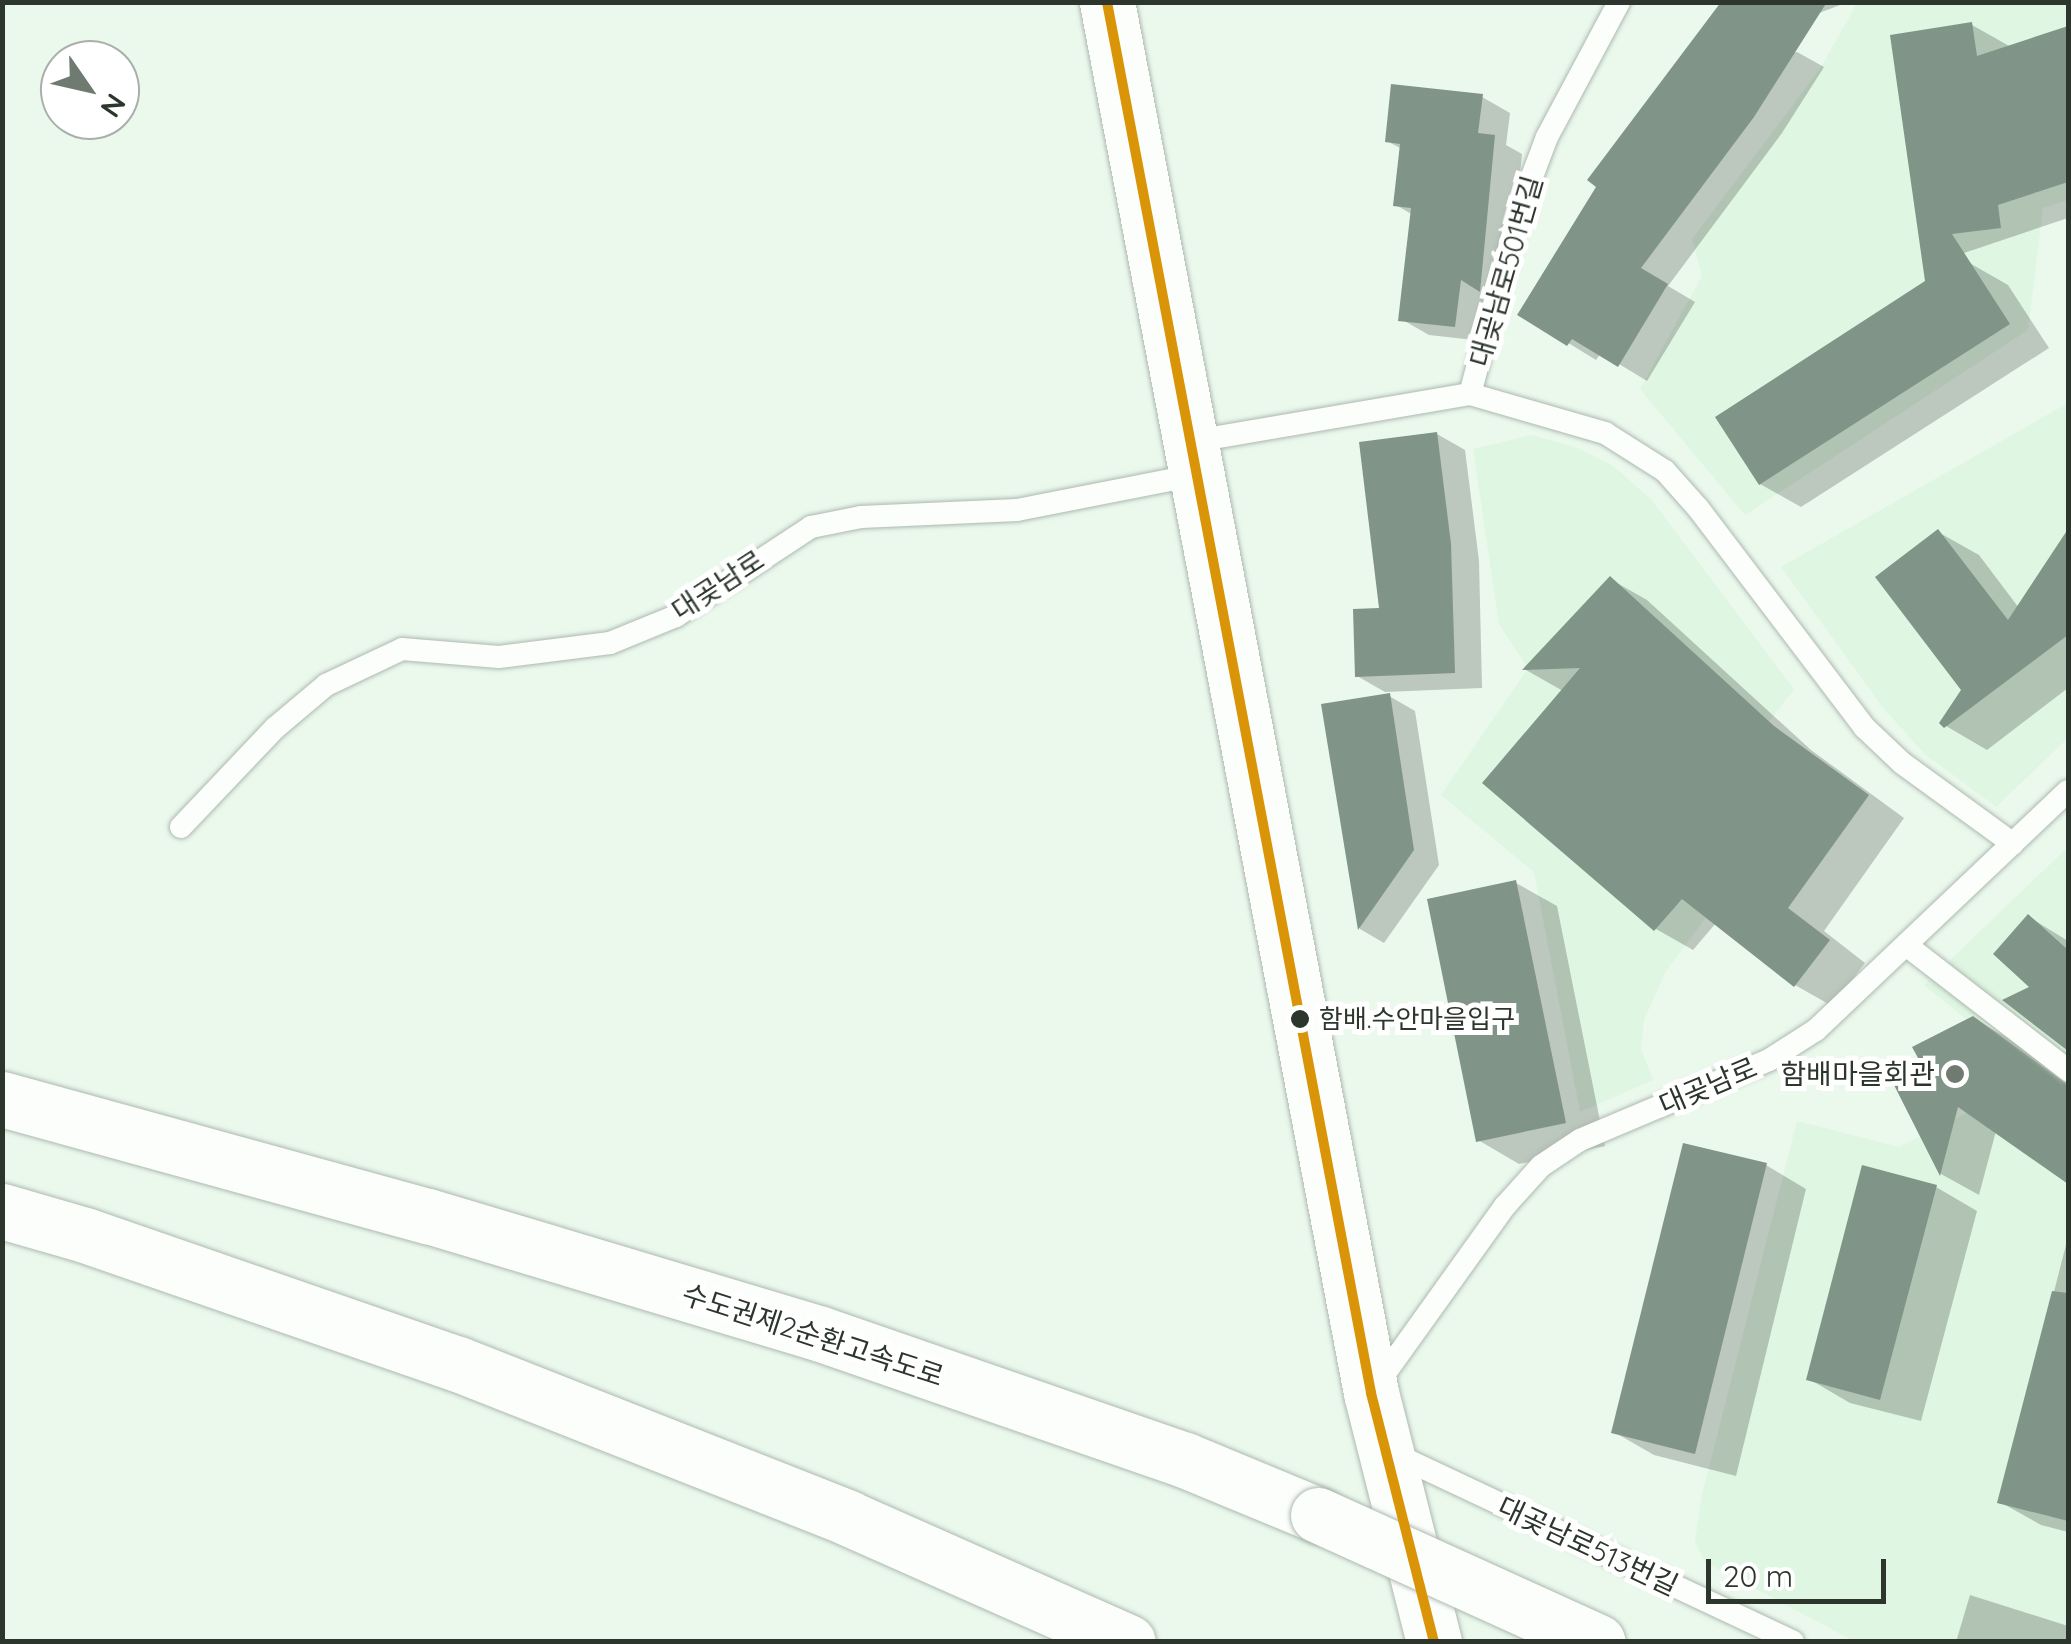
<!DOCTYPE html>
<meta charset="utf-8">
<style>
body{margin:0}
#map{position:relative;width:2071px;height:1644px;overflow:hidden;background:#ebf9ed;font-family:Quicksand,"Noto Sans KR",sans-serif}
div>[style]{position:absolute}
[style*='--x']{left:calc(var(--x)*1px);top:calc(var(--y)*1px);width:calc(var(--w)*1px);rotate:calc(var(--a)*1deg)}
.built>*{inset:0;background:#def6e2}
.shadow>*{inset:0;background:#0003}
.building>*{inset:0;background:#809587}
.roads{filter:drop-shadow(0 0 2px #aeb9b0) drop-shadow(0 0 2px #aeb9b0)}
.service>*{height:22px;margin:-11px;padding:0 11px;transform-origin:11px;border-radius:11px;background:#fcfefc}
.tertiary>*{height:55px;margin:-27.5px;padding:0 27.5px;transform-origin:27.5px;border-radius:27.5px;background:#fcfefc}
.motorway>*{height:55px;margin:-27.5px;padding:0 27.5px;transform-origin:27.5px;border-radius:27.5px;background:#fcfefc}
.bridges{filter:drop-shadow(0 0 2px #aeb9b0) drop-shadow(0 0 2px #aeb9b0)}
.motorway-bridge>*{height:55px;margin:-27.5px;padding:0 27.5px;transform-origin:27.5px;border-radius:27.5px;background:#fcfefc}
.bus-1>*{height:10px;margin:-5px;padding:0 5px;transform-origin:5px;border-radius:5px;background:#d99507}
.dots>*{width:28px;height:28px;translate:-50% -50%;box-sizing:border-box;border:5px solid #fff;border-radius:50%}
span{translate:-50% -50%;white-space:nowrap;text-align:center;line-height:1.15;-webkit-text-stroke:10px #fff;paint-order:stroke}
.bus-label{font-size:26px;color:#2c362d}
.left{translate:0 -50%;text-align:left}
.street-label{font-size:28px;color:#2c362d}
.poi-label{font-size:28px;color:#2c362d}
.right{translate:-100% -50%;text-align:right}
.frame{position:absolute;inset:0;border:5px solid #2c362d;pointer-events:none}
.north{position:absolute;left:40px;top:40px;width:100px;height:100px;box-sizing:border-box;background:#fff;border:2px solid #abafab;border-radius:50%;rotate:124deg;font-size:28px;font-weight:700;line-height:40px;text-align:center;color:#2c362d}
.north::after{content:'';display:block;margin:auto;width:35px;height:45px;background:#6f7a70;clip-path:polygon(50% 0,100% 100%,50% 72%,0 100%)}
.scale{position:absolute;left:1706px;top:1559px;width:180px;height:45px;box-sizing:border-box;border:5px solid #2c362d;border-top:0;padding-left:12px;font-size:30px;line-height:35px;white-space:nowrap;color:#2c362d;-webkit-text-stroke:8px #fff;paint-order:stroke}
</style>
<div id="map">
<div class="built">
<div style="clip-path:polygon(1857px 3px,2068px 3px,2068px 200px,2043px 208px,2028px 330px,1745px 515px,1640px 389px,1702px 276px,1692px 239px,1820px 69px)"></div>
<div style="clip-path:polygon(2068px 403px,2068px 738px,1996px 807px,1926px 755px,1884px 709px,1781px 567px)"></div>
<div style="clip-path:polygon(1531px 435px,1575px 447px,1613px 466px,1651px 499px,1794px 689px,1699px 812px,1748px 861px,1666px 971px,1644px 1020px,1641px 1049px,1653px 1080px,1580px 1112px,1534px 872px,1441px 795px,1528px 668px,1499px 624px,1473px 449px)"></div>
<div style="clip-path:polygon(2068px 847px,2068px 1641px,1854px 1641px,1705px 1562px,1695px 1542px,1701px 1499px,1797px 1121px,1899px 1147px,2038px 1077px,1924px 985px)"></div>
</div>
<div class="shadow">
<div style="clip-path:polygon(1735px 2px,1848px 2px,1749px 40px)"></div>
<div style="clip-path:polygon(1972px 25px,2011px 47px,2068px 28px,2068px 218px,1961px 254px,1920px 230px)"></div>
<div style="clip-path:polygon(1797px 52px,1824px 67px,1782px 133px,1668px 286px,1695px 302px,1647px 381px,1601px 353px,1596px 360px,1521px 314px,1672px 71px)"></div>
<div style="clip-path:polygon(1482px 97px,1510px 113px,1506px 145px,1522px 154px,1507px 305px,1488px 294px,1483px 341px,1429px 335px,1401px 319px,1413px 215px,1396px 205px,1402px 149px,1387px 141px)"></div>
<div style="clip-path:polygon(1966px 261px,2008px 285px,2049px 348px,1801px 507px,1760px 484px)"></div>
<div style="clip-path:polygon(1437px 434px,1465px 450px,1479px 561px,1482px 688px,1385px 692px,1357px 676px)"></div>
<div style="clip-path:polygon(1938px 532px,1979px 555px,2019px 608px,2068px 533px,2068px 688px,1987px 750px,1946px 726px,1964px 690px)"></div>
<div style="clip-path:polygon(1610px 579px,1647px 600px,1811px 750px,1904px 818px,1824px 931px,1865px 963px,1832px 1006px,1795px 985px,1716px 923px,1693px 950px,1656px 929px,1485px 783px,1563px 691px,1526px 670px)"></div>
<div style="clip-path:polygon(1389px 696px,1415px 711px,1439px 865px,1384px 943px,1360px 929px,1324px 706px)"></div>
<div style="clip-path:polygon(1516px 883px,1557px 906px,1605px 1146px,1519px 1164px,1478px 1140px)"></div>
<div style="clip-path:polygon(2029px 917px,2068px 941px,2068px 1048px,2007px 1001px,2034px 987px)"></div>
<div style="clip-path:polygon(1973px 1018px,2013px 1041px,2068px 1084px,2068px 1180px,1996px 1131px,1979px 1195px,1941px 1174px,1896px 1084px,1926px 1068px)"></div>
<div style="clip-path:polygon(1766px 1165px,1806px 1189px,1736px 1476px,1654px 1455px,1614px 1432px)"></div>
<div style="clip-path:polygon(1936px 1187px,1977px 1211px,1921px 1421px,1850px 1403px,1809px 1379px)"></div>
<div style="clip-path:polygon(2068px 1237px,2068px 1532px,2041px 1525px,2000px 1502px)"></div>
<div style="clip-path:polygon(1970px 1595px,2068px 1626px,2068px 1642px,1956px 1642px)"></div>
</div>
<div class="building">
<div style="clip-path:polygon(1721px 2px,1827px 2px,1754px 117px,1641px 268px,1668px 284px,1618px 367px,1572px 339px,1567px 346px,1517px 315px,1596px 187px,1587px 180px)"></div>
<div style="clip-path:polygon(1972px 22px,1977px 56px,2068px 26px,2068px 182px,1998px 205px,2001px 228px,1952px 234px,2010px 324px,1759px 485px,1715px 417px,1925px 281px,1890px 35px)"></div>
<div style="clip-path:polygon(1391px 84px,1483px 94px,1478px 133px,1495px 135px,1480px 292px,1461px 280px,1455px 327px,1398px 321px,1411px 208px,1393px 206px,1400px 144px,1385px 142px)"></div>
<div style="clip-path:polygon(1437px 432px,1451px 544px,1455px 673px,1355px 677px,1353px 609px,1379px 608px,1359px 442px)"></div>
<div style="clip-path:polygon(1938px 529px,2008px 620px,2068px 529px,2068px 635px,1944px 728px,1939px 723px,1961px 690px,1875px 577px)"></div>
<div style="clip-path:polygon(1610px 576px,1774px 726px,1869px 795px,1788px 908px,1830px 940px,1794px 987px,1682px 899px,1654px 931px,1482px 783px,1580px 668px,1522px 670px)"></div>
<div style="clip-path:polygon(1390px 693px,1414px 850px,1358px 930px,1321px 704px)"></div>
<div style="clip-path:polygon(1516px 880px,1566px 1123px,1476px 1142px,1427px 899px)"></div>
<div style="clip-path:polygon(2028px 914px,2068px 950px,2068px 1051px,2002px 1000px,2029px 987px,1993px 954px)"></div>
<div style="clip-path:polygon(1973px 1016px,2068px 1085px,2068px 1184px,1958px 1107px,1940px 1176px,1893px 1083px,1923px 1067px,1912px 1047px)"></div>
<div style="clip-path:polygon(1683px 1143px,1767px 1163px,1695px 1454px,1611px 1433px)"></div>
<div style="clip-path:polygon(1862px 1165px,1937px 1185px,1880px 1400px,1806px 1380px)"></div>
<div style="clip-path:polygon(2052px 1291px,2068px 1293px,2068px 1521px,1997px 1503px)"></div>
</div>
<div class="roads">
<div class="service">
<div style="--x:1470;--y:394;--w:141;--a:16.1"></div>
<div style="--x:1605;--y:433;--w:71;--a:32.3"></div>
<div style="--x:1665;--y:471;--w:50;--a:48.3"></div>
<div style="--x:1698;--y:508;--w:275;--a:52.8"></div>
<div style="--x:1864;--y:727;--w:52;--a:43.5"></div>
<div style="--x:1902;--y:763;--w:137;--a:36.1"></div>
<div style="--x:1189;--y:442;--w:285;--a:-9.7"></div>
<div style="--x:1470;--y:394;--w:189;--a:-75"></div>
<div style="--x:1519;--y:211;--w:79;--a:-69.3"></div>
<div style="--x:1547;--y:137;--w:153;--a:-61.9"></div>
<div style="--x:181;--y:827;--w:137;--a:-46.5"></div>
<div style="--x:275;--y:728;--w:67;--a:-40.1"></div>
<div style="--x:326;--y:685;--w:84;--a:-25.3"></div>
<div style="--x:402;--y:649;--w:97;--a:4.7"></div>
<div style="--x:499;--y:657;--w:112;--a:-7.2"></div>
<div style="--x:610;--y:643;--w:71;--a:-22.2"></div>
<div style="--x:676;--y:616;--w:162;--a:-33.4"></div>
<div style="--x:811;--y:527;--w:51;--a:-11.3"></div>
<div style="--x:861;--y:517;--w:156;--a:-2.6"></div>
<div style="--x:1017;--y:510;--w:182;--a:-11.1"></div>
<div style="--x:1906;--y:945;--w:205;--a:37.7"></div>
<div style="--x:1376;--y:1386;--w:221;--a:-54.4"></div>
<div style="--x:1505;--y:1206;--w:54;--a:-48"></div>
<div style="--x:1541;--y:1166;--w:47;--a:-33.7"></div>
<div style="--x:1580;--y:1140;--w:205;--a:-22.9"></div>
<div style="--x:1769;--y:1060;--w:56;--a:-32.6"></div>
<div style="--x:1816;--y:1030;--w:347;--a:-43.5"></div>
<div style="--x:1392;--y:1453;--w:443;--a:25.2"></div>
</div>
<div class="tertiary">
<div style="--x:1107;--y:2;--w:1416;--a:79.25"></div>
<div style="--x:1371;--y:1393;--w:257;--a:75.8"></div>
</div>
<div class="motorway">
<div style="--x:2;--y:1099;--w:442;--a:15.4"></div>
<div style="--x:428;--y:1216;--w:410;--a:16.7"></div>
<div style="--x:821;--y:1334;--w:385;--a:19.1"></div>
<div style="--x:1185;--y:1460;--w:144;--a:22.5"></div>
<div style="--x:2;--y:1211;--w:86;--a:16.1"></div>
<div style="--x:85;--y:1235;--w:395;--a:19.1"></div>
<div style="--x:458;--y:1364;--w:419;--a:21.5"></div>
<div style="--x:848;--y:1518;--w:306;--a:23.9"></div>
</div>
</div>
<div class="bridges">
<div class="motorway-bridge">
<div style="--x:1318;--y:1515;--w:307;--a:24.4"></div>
</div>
</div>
<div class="bus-1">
<div style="--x:1107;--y:2;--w:1416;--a:79.25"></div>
<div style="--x:1371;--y:1393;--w:257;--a:75.8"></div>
</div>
<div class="dots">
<div style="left:1300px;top:1019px;background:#2c362d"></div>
<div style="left:1955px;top:1074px;background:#6f7a70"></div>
</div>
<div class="bus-label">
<span class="left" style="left:1319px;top:1019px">함배.수안마을입구</span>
</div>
<div class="street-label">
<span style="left:1506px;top:271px;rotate:-74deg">대곶남로501번길</span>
<span style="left:718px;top:585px;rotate:-33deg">대곶남로</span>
<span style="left:1708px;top:1086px;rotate:-23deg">대곶남로</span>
<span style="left:813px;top:1335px;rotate:18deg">수도권제2순환고속도로</span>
<span style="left:1588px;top:1546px;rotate:25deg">대곶남로513번길</span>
</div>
<div class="poi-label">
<span class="right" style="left:1935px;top:1074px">함배마을회관</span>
</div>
<div class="frame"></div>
<div class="north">N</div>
<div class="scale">20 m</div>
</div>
